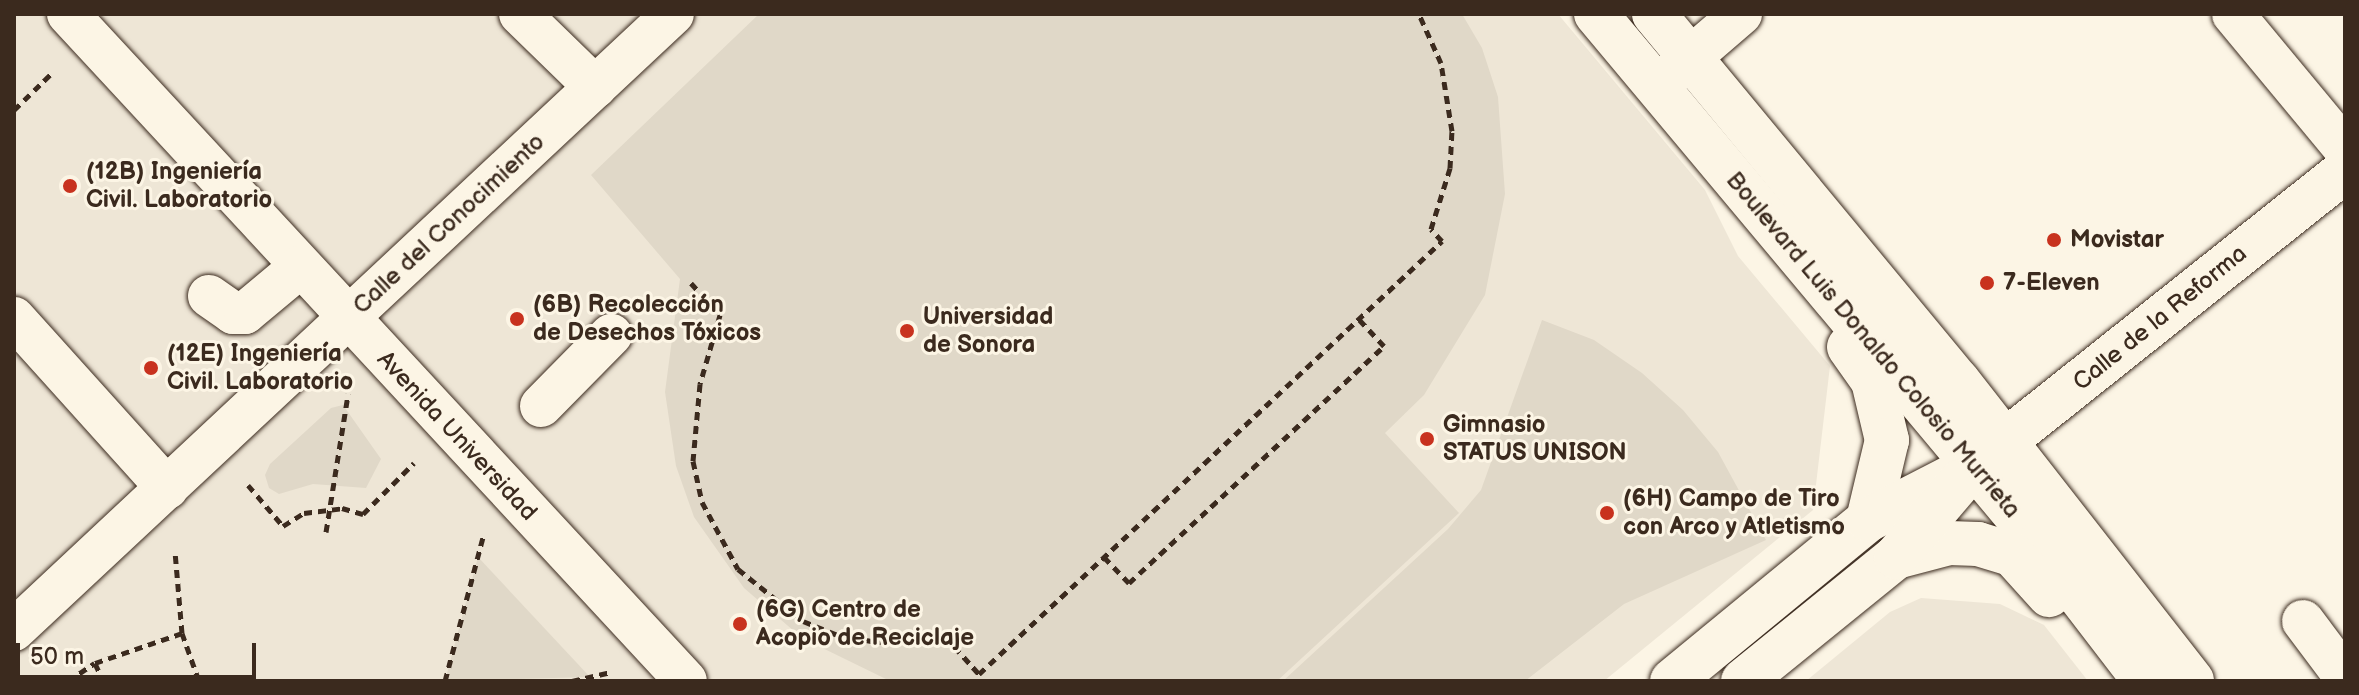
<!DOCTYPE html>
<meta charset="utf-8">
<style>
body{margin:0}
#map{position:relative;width:2359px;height:695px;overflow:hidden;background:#fcf5e5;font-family:"Balsamiq Sans",sans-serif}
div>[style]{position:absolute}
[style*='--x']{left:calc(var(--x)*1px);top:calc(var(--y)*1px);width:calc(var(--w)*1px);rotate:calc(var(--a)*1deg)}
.built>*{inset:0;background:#eee6d6}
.green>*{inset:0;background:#e0d8c8}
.path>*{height:5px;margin-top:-2.5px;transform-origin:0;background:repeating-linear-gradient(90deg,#3b2a1e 0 8px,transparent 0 14px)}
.roads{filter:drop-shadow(0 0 2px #3b2a1e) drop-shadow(0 0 2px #3b2a1e)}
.minor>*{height:42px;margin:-21px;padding:0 21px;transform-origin:21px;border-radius:21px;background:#fcf5e5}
.major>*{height:44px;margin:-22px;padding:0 22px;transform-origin:22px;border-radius:22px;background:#fcf5e5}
.dots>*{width:22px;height:22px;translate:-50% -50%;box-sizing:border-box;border:4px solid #fcf5e5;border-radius:50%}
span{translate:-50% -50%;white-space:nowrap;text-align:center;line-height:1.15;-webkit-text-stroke:6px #fcf5e5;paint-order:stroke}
.poi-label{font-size:24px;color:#3b2a1e;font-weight:700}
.left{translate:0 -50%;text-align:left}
.street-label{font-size:24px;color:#3b2a1e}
.frame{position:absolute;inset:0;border:16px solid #3b2a1e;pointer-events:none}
.scale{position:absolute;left:16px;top:643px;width:240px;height:36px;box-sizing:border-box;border:4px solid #3b2a1e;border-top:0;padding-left:10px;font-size:24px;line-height:28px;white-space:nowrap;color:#3b2a1e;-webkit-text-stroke:6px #fcf5e5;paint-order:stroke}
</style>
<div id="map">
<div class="built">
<div style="clip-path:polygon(14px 14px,1558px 14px,1705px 190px,1738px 256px,1830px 366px,1813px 510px,1604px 681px,14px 681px)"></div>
<div style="clip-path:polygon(1921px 598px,2000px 604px,2044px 625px,2088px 681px,1806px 681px,1890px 612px)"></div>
</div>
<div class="green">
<div style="clip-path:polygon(759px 14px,1462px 14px,1482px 48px,1498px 97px,1505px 194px,1485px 295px,1424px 395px,1385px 433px,1459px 513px,1277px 681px,890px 681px,802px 638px,744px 588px,694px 517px,676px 466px,665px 392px,680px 279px,591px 175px)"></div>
<div style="clip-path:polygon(1542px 320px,1594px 340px,1642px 373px,1683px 410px,1718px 452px,1766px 540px,1624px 604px,1525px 681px,1283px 681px,1448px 529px,1481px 490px)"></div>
<div style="clip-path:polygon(343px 405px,381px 459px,366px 488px,313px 484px,279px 494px,269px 488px,265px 475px,270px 464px,331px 408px)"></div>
<div style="clip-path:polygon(478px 557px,590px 677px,445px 681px)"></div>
</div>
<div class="path">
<div style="--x:14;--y:110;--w:54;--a:-44.3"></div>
<div style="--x:691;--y:283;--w:43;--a:47.8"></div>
<div style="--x:720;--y:315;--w:72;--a:106.2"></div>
<div style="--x:700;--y:384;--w:77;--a:95.2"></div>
<div style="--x:693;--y:461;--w:42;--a:77.6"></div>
<div style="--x:702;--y:502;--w:76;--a:61.8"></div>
<div style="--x:738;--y:569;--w:83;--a:38.7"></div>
<div style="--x:803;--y:621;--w:37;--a:22"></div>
<div style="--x:837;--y:635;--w:41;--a:9.9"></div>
<div style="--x:877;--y:642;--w:68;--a:-5"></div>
<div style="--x:945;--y:636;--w:51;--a:48.2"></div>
<div style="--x:979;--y:674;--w:634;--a:-43.08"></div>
<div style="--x:1442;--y:241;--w:16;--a:-133"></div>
<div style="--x:1431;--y:229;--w:64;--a:-72.7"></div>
<div style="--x:1450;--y:168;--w:37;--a:-87"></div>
<div style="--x:1452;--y:131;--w:69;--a:-99.2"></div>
<div style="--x:1441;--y:63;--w:54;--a:-114.2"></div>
<div style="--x:248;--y:485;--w:54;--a:49.5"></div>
<div style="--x:283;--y:526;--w:25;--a:-32"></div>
<div style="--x:304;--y:513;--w:38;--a:-7"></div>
<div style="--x:342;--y:508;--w:22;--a:16"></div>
<div style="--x:363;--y:514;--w:72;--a:-45"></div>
<div style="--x:326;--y:532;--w:140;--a:-80.9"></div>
<div style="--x:1104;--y:557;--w:36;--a:46"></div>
<div style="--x:1129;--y:583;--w:348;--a:-42.9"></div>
<div style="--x:1384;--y:346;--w:37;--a:-133"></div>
<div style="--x:182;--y:633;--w:51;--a:70.5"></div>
<div style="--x:95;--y:663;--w:92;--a:-19"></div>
<div style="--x:182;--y:633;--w:81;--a:-94.9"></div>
<div style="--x:68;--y:681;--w:32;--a:-34"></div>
<div style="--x:95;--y:663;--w:20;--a:66"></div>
<div style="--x:445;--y:681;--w:149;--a:-75.2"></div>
<div style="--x:572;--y:681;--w:39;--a:-13"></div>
</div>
<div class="roads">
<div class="minor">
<div style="--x:68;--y:14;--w:909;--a:47.18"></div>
<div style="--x:520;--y:14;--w:105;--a:44.2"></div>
<div style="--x:2233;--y:14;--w:175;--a:50.3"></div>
<div style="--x:1663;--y:81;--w:103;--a:-40.7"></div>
<div style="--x:209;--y:296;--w:29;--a:35"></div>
<div style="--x:233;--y:313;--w:12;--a:0"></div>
<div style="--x:245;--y:313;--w:72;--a:-39.9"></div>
<div style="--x:14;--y:318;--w:229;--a:48"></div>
<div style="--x:541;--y:406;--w:100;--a:-45.4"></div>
<div style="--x:2303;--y:621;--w:70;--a:53.1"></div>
<div style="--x:14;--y:630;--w:902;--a:-43.07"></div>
</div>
<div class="major">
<div style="--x:1596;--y:14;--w:690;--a:50.06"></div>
<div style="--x:2039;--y:543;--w:174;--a:52.5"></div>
<div style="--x:1654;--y:14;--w:477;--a:50.4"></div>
<div style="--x:1958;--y:381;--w:380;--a:52"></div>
<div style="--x:1849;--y:347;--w:42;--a:54.8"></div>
<div style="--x:1873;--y:381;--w:61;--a:76.7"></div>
<div style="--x:1887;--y:440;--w:82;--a:103.4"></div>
<div style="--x:1896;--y:557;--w:55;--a:-14.8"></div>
<div style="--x:1949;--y:543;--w:29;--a:2"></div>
<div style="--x:1978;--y:544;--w:37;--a:17"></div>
<div style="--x:2013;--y:555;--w:54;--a:48"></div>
<div style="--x:1672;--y:681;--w:254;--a:-39.4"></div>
<div style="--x:1868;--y:520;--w:120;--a:-27.2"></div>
<div style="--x:1975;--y:465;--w:473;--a:-38.5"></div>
<div style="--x:1743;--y:681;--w:197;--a:-39"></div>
<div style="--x:1896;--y:557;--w:99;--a:-49.5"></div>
</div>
</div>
<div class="dots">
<div style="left:70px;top:186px;background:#c8321e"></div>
<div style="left:2054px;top:240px;background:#c8321e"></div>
<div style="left:1987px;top:283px;background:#c8321e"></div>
<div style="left:517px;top:319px;background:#c8321e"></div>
<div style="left:907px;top:331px;background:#c8321e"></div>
<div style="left:151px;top:368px;background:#c8321e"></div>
<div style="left:1427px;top:439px;background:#c8321e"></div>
<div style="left:1607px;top:513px;background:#c8321e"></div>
<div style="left:740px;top:624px;background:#c8321e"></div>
</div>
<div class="poi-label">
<span class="left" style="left:86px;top:186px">(12B) Ingeniería<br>Civil. Laboratorio</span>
<span class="left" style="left:2070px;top:240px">Movistar</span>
<span class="left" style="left:2003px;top:283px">7-Eleven</span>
<span class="left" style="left:533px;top:319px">(6B) Recolección<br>de Desechos Tóxicos</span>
<span class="left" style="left:923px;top:331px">Universidad<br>de Sonora</span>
<span class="left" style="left:167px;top:368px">(12E) Ingeniería<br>Civil. Laboratorio</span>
<span class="left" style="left:1443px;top:439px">Gimnasio<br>STATUS UNISON</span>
<span class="left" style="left:1623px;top:513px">(6H) Campo de Tiro<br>con Arco y Atletismo</span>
<span class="left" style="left:756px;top:624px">(6G) Centro de<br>Acopio de Reciclaje</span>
</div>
<div class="street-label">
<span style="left:449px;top:224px;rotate:-43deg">Calle del Conocimiento</span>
<span style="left:2160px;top:318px;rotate:-39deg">Calle de la Reforma</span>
<span style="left:1873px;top:345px;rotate:50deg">Boulevard Luis Donaldo Colosio Murrieta</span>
<span style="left:457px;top:436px;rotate:47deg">Avenida Universidad</span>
</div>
<div class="frame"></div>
<div class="scale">50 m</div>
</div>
